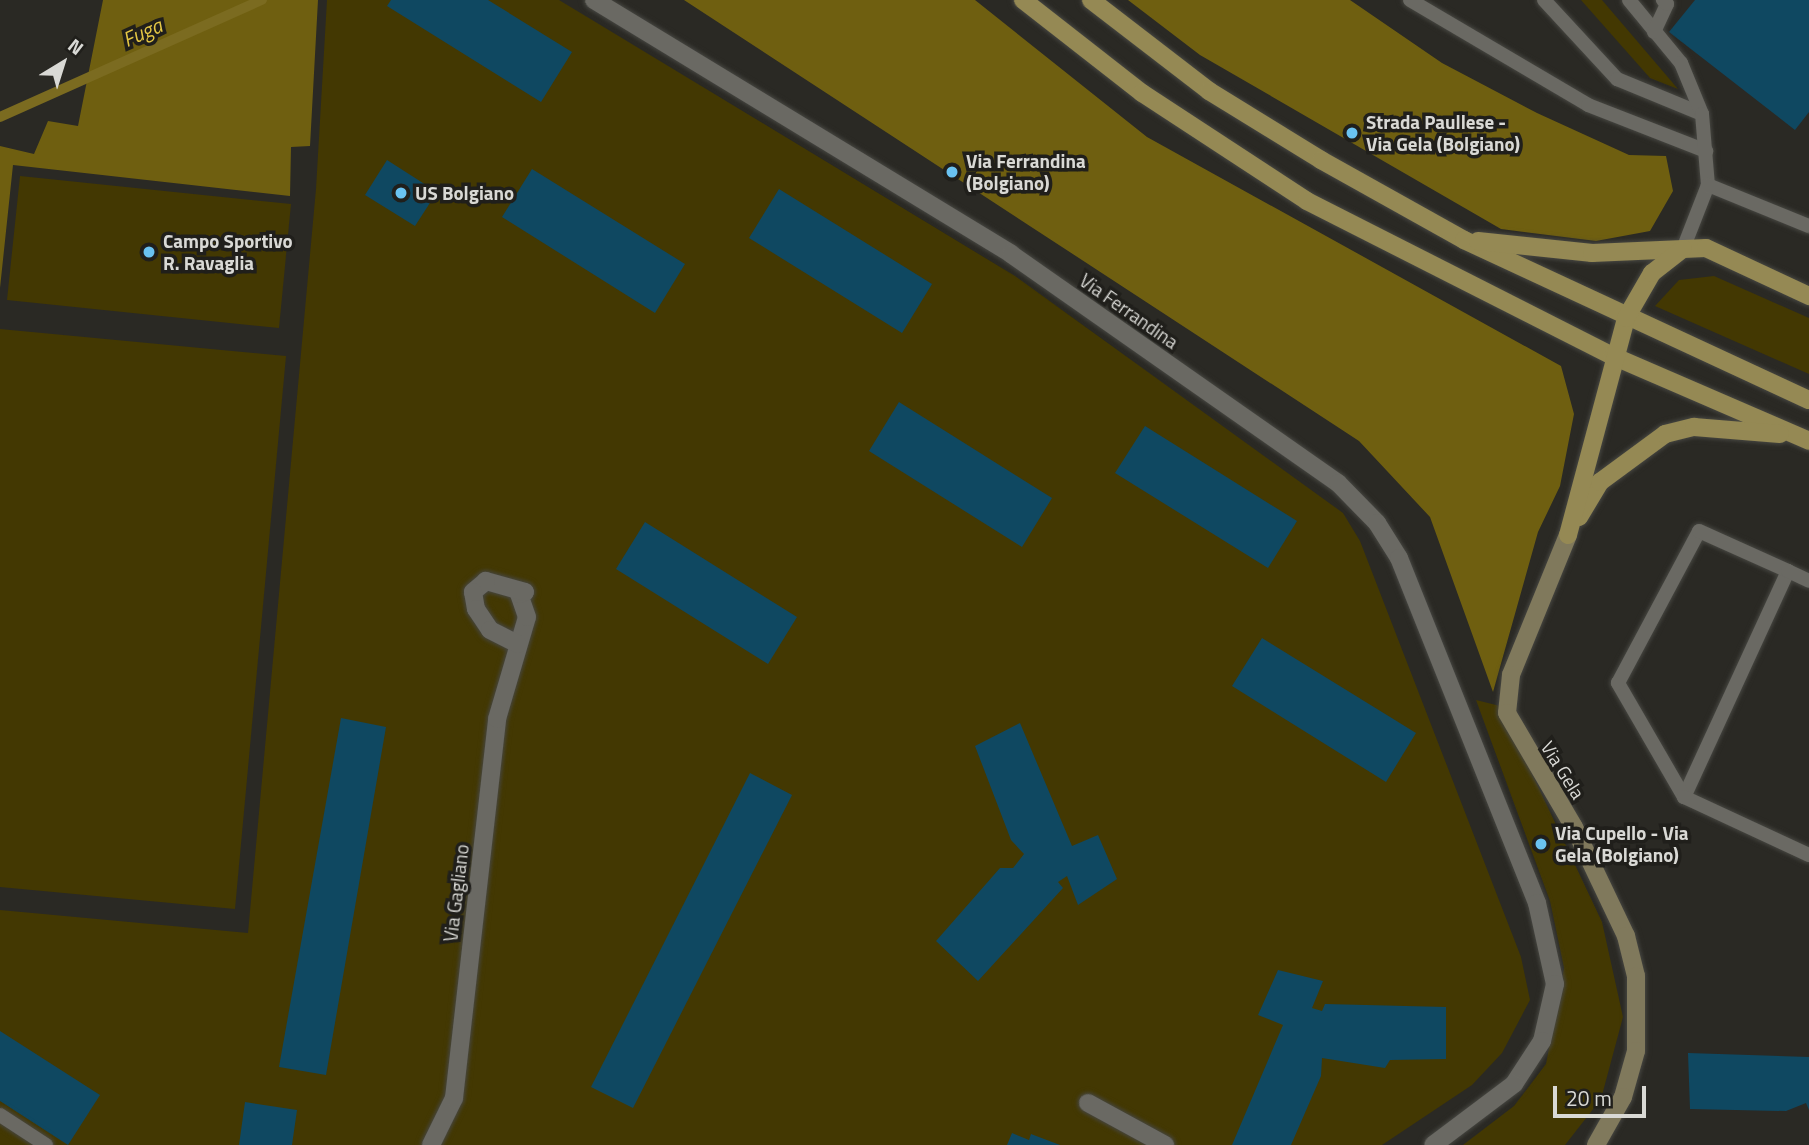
<!DOCTYPE html>
<style>
body{margin:0}
#map{position:relative;width:1809px;height:1145px;overflow:hidden;background:#2a2924;font-family:"Titillium Web",sans-serif}
div>[style]{position:absolute}
[style*='--x']{left:calc(var(--x)*1px);top:calc(var(--y)*1px);width:calc(var(--w)*1px);rotate:calc(var(--a)*1deg)}
.green>*{inset:0;background:#433802}
.forest>*{inset:0;background:#6f5f10}
.stream>*{height:10px;margin:-5px;padding:0 5px;transform-origin:5px;border-radius:5px;background:#7b6b20}
.building>*{inset:0;background:#0f4861}
.roads{filter:drop-shadow(0 0 2px #464641) drop-shadow(0 0 2px #464641)}
.lane>*{height:14px;margin:-7px;padding:0 7px;transform-origin:7px;border-radius:7px;background:#6a6963}
.street>*{height:18px;margin:-9px;padding:0 9px;transform-origin:9px;border-radius:9px;background:#6a6963}
.secondary>*{height:18px;margin:-9px;padding:0 9px;transform-origin:9px;border-radius:9px;background:#80795c}
.primary>*{height:18px;margin:-9px;padding:0 9px;transform-origin:9px;border-radius:9px;background:#958954}
.dots>*{width:19px;height:19px;translate:-50% -50%;box-sizing:border-box;border:4px solid #201f1b;border-radius:50%}
span{translate:-50% -50%;white-space:nowrap;text-align:center;line-height:1.15;-webkit-text-stroke:7px #201f1b;paint-order:stroke}
.poi-label{font-size:19px;color:#d9d9d5;font-weight:700}
.left{translate:0 -50%;text-align:left}
.street-label{font-size:19px;color:#d9d9d5}
.water-label{font-size:21px;color:#e5c845;font-style:italic}
.north{position:absolute;left:28px;top:28px;width:70px;height:70px;-webkit-text-stroke:5px #201f1b;paint-order:stroke;rotate:38deg;font-size:19px;font-weight:700;line-height:28px;text-align:center;color:#d9d9d5}
.north::after{content:'';display:block;margin:auto;width:24px;height:32px;background:#d9d9d5;clip-path:polygon(50% 0,100% 100%,50% 72%,0 100%)}
.scale{position:absolute;left:1553px;top:1086px;width:93px;height:32px;box-sizing:border-box;border:4px solid #d9d9d5;border-top:0;padding-left:9px;font-size:21px;line-height:24px;white-space:nowrap;color:#d9d9d5;-webkit-text-stroke:5px #201f1b;paint-order:stroke}
</style>
<div id="map">
<div class="green">
<div style="clip-path:polygon(327px 0,559px 0,1015px 276px,1343px 513px,1360px 541px,1521px 957px,1530px 1000px,1502px 1053px,1472px 1085px,1382px 1145px,0 1145px,0 910px,248px 933px,316px 189px)"></div>
<div style="clip-path:polygon(1581px 0,1602px 0,1678px 89px,1650px 78px)"></div>
<div style="clip-path:polygon(20px 176px,291px 204px,279px 328px,7px 300px)"></div>
<div style="clip-path:polygon(1714px 276px,1809px 318px,1809px 374px,1655px 306px,1679px 280px)"></div>
<div style="clip-path:polygon(0 329px,286px 356px,235px 909px,0 887px)"></div>
<div style="clip-path:polygon(1476px 700px,1500px 706px,1602px 922px,1623px 1017px,1601px 1099px,1565px 1145px,1463px 1145px,1514px 1106px,1546px 1064px,1564px 968px,1550px 901px)"></div>
</div>
<div class="forest">
<div style="clip-path:polygon(103px 0,318px 0,310px 146px,291px 147px,290px 196px,13px 165px,0 288px,0 146px,34px 154px,48px 121px,78px 126px)"></div>
<div style="clip-path:polygon(684px 0,975px 0,1147px 137px,1561px 366px,1574px 414px,1560px 486px,1538px 532px,1493px 692px,1430px 517px,1359px 441px)"></div>
<div style="clip-path:polygon(1128px 0,1350px 0,1442px 63px,1537px 113px,1629px 155px,1666px 156px,1673px 191px,1650px 231px,1596px 241px,1501px 229px,1200px 55px)"></div>
</div>
<div class="stream">
<div style="--x:0;--y:117;--w:287;--a:-24.1"></div>
</div>
<div class="building">
<div style="clip-path:polygon(391px 0,488px 0,572px 52px,541px 102px,387px 6px)"></div>
<div style="clip-path:polygon(1695px 0,1809px 0,1809px 112px,1795px 130px,1669px 32px)"></div>
<div style="clip-path:polygon(387px 160px,437px 192px,415px 226px,365px 195px)"></div>
<div style="clip-path:polygon(532px 169px,685px 264px,655px 313px,502px 217px)"></div>
<div style="clip-path:polygon(779px 189px,932px 284px,902px 333px,749px 238px)"></div>
<div style="clip-path:polygon(899px 402px,1052px 498px,1022px 547px,869px 451px)"></div>
<div style="clip-path:polygon(1145px 426px,1297px 521px,1268px 568px,1115px 473px)"></div>
<div style="clip-path:polygon(645px 522px,797px 617px,768px 664px,616px 569px)"></div>
<div style="clip-path:polygon(1262px 638px,1416px 733px,1386px 782px,1232px 686px)"></div>
<div style="clip-path:polygon(341px 718px,386px 727px,326px 1075px,279px 1067px)"></div>
<div style="clip-path:polygon(1020px 723px,1072px 846px,1098px 835px,1117px 879px,1078px 905px,1067px 876px,1058px 882px,1063px 888px,978px 981px,936px 941px,1000px 868px,1013px 868px,1024px 854px,1011px 840px,975px 746px)"></div>
<div style="clip-path:polygon(750px 773px,792px 795px,633px 1108px,591px 1087px)"></div>
<div style="clip-path:polygon(1278px 970px,1323px 981px,1312px 1008px,1322px 1011px,1325px 1004px,1446px 1007px,1446px 1059px,1390px 1060px,1385px 1068px,1322px 1058px,1321px 1076px,1291px 1145px,1232px 1145px,1283px 1025px,1258px 1015px)"></div>
<div style="clip-path:polygon(0 1031px,100px 1095px,68px 1145px,0 1101px)"></div>
<div style="clip-path:polygon(1688px 1053px,1809px 1057px,1809px 1110px,1806px 1103px,1786px 1111px,1690px 1109px)"></div>
<div style="clip-path:polygon(245px 1102px,297px 1110px,292px 1145px,239px 1145px)"></div>
<div style="clip-path:polygon(1012px 1133px,1029px 1140px,1031px 1134px,1060px 1145px,1007px 1145px)"></div>
</div>
<div class="roads">
<div class="lane">
<div style="--x:1410;--y:0;--w:207;--a:30.5"></div>
<div style="--x:1588;--y:105;--w:127;--a:21.3"></div>
<div style="--x:1544;--y:0;--w:108;--a:47.3"></div>
<div style="--x:1617;--y:79;--w:92;--a:22.4"></div>
<div style="--x:1629;--y:0;--w:82;--a:50.5"></div>
<div style="--x:1681;--y:63;--w:55;--a:67.6"></div>
<div style="--x:1702;--y:114;--w:71;--a:85.2"></div>
<div style="--x:1654;--y:32;--w:31;--a:-65"></div>
<div style="--x:1667;--y:4;--w:6;--a:-135"></div>
<div style="--x:1683;--y:249;--w:69;--a:-68.7"></div>
<div style="--x:1708;--y:185;--w:109;--a:22.1"></div>
<div style="--x:1788;--y:571;--w:249;--a:114.7"></div>
<div style="--x:1684;--y:797;--w:132;--a:-120.1"></div>
<div style="--x:1618;--y:683;--w:172;--a:-61.9"></div>
<div style="--x:1699;--y:531;--w:98;--a:24.2"></div>
<div style="--x:1788;--y:571;--w:23;--a:25"></div>
<div style="--x:1684;--y:797;--w:138;--a:24.9"></div>
<div style="--x:0;--y:1115;--w:55;--a:33.1"></div>
</div>
<div class="street">
<div style="--x:594;--y:0;--w:488;--a:31.3"></div>
<div style="--x:1011;--y:254;--w:399;--a:35"></div>
<div style="--x:1338;--y:483;--w:56;--a:45.7"></div>
<div style="--x:1377;--y:523;--w:41;--a:57.8"></div>
<div style="--x:1399;--y:558;--w:372;--a:68.2"></div>
<div style="--x:1537;--y:903;--w:83;--a:77.5"></div>
<div style="--x:1555;--y:984;--w:58;--a:102.8"></div>
<div style="--x:1542;--y:1041;--w:51;--a:123.1"></div>
<div style="--x:1514;--y:1084;--w:101;--a:143"></div>
<div style="--x:1088;--y:1103;--w:88;--a:28.6"></div>
<div style="--x:431;--y:1145;--w:52;--a:-63.9"></div>
<div style="--x:454;--y:1098;--w:381;--a:-83.5"></div>
<div style="--x:497;--y:719;--w:106;--a:-73.6"></div>
<div style="--x:527;--y:617;--w:24;--a:-109"></div>
<div style="--x:519;--y:594;--w:6;--a:-18"></div>
<div style="--x:525;--y:592;--w:41;--a:-164.2"></div>
<div style="--x:486;--y:581;--w:17;--a:140"></div>
<div style="--x:473;--y:592;--w:17;--a:80"></div>
<div style="--x:476;--y:609;--w:25;--a:56"></div>
<div style="--x:490;--y:630;--w:31;--a:27"></div>
</div>
<div class="secondary">
<div style="--x:1568;--y:535;--w:151;--a:112.2"></div>
<div style="--x:1511;--y:675;--w:38;--a:96"></div>
<div style="--x:1507;--y:713;--w:132;--a:59.6"></div>
<div style="--x:1574;--y:827;--w:121;--a:64.5"></div>
<div style="--x:1626;--y:936;--w:41;--a:76"></div>
<div style="--x:1636;--y:976;--w:75;--a:90"></div>
<div style="--x:1636;--y:1051;--w:48;--a:105.8"></div>
<div style="--x:1623;--y:1097;--w:55;--a:119.4"></div>
</div>
<div class="primary">
<div style="--x:1023;--y:0;--w:151;--a:38"></div>
<div style="--x:1142;--y:93;--w:197;--a:33.2"></div>
<div style="--x:1307;--y:201;--w:343;--a:26.9"></div>
<div style="--x:1613;--y:356;--w:214;--a:23.4"></div>
<div style="--x:1091;--y:0;--w:149;--a:37.6"></div>
<div style="--x:1209;--y:91;--w:132;--a:31.6"></div>
<div style="--x:1321;--y:160;--w:164;--a:29.2"></div>
<div style="--x:1464;--y:240;--w:380;--a:24.9"></div>
<div style="--x:1478;--y:241;--w:115;--a:6"></div>
<div style="--x:1592;--y:253;--w:114;--a:-2.5"></div>
<div style="--x:1706;--y:248;--w:114;--a:25"></div>
<div style="--x:1579;--y:517;--w:41;--a:-59"></div>
<div style="--x:1600;--y:482;--w:81;--a:-36.4"></div>
<div style="--x:1665;--y:434;--w:30;--a:-14"></div>
<div style="--x:1694;--y:427;--w:86;--a:4.7"></div>
<div style="--x:1568;--y:535;--w:225;--a:-75"></div>
<div style="--x:1626;--y:318;--w:52;--a:-60"></div>
<div style="--x:1652;--y:273;--w:39;--a:-38"></div>
</div>
</div>
<div class="dots">
<div style="left:1352px;top:133px;background:#6ac3f1"></div>
<div style="left:952px;top:172px;background:#6ac3f1"></div>
<div style="left:401px;top:193px;background:#6ac3f1"></div>
<div style="left:149px;top:252px;background:#6ac3f1"></div>
<div style="left:1541px;top:844px;background:#6ac3f1"></div>
</div>
<div class="poi-label">
<span class="left" style="left:1366px;top:133px">Strada Paullese -<br>Via Gela (Bolgiano)</span>
<span class="left" style="left:966px;top:172px">Via Ferrandina<br>(Bolgiano)</span>
<span class="left" style="left:415px;top:193px">US Bolgiano</span>
<span class="left" style="left:163px;top:252px">Campo Sportivo<br>R. Ravaglia</span>
<span class="left" style="left:1555px;top:844px">Via Cupello - Via<br>Gela (Bolgiano)</span>
</div>
<div class="street-label">
<span style="left:1129px;top:311px;rotate:35deg">Via Ferrandina</span>
<span style="left:1563px;top:770px;rotate:58deg">Via Gela</span>
<span style="left:456px;top:893px;rotate:-83deg">Via Gagliano</span>
</div>
<div class="water-label">
<span style="left:142px;top:32px;rotate:-24deg">Fuga</span>
</div>
<div class="north">N</div>
<div class="scale">20 m</div>
</div>
